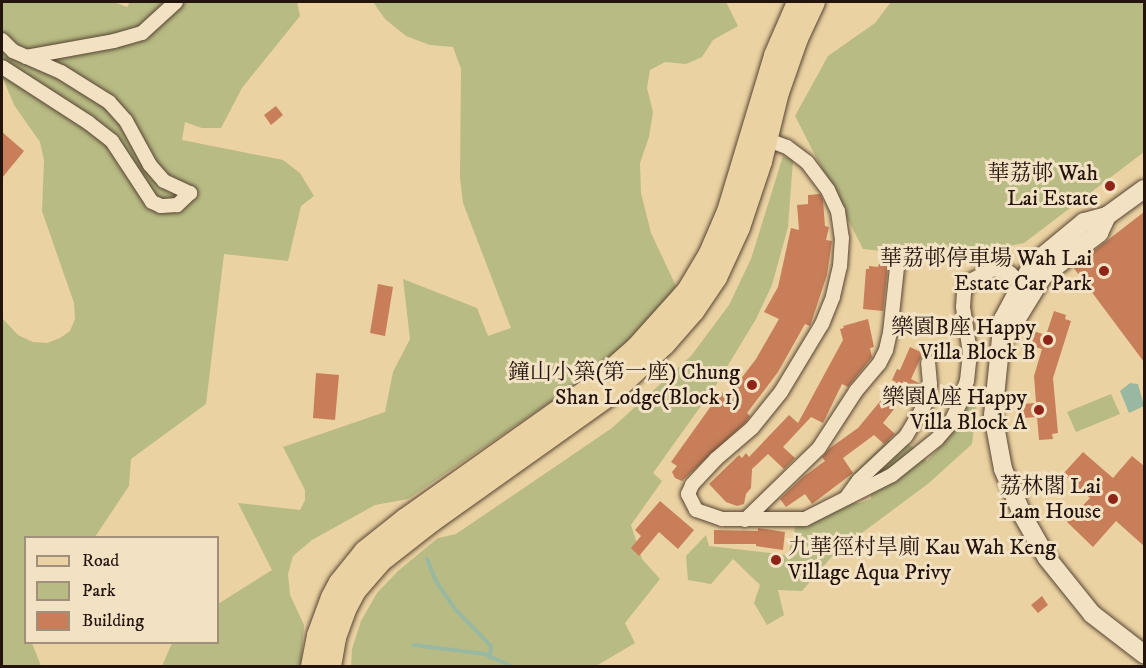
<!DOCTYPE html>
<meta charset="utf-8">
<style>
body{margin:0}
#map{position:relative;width:1146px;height:668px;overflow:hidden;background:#ebd2a2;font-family:"IM FELL DW Pica","Noto Serif TC",serif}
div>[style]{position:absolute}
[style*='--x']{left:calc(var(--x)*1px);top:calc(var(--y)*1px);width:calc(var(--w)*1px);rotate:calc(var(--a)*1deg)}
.green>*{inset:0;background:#b8bb84}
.water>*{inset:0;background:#99b8a1}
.stream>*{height:4px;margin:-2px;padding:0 2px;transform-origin:2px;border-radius:2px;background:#99b8a1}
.building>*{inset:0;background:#c77e59}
.roads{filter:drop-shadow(0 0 2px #564433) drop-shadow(0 0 2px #564433)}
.street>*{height:14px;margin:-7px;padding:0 7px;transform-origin:7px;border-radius:7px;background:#f2e2c3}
.secondary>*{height:18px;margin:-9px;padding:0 9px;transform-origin:9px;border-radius:9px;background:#f2e2c3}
.primary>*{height:21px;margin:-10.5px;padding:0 10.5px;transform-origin:10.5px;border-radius:10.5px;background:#ebd2a2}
.dots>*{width:16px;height:16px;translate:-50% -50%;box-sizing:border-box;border:3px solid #f2e2c3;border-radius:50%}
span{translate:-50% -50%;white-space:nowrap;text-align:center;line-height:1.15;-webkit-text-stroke:6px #f2e2c3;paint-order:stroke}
.poi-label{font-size:22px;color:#24140e}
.right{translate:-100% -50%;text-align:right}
.left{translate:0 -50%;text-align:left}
.frame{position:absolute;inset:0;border:3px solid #24140e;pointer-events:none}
.legend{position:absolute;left:24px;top:536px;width:195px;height:108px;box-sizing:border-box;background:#f2e2c3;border:2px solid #a0907b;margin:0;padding:8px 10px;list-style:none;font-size:18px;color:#24140e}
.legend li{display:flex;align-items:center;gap:12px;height:30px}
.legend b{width:30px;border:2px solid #a0907b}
</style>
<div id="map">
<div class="green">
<div style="clip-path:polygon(2px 2px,114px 2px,127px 7px,130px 2px,297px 2px,300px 16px,242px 88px,221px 128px,202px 128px,185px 122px,182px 140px,283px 160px,300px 173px,314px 196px,301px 206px,288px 261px,224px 254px,206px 404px,131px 459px,129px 486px,95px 537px,26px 538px,26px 642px,32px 643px,41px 666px,2px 666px,2px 318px,18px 335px,33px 342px,47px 343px,60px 338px,70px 331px,75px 319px,74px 303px,42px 211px,44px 160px,40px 142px,14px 105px,2px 76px)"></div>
<div style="clip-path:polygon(373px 2px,726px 2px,738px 26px,713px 40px,702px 57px,686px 64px,665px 62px,650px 70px,647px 88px,653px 112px,649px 137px,640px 163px,641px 193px,651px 233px,676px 286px,657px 313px,623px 349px,584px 379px,408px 499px,375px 505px,312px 540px,293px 556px,288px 574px,290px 595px,304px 625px,301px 666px,162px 666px,172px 643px,218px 642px,218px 604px,272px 570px,238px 503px,300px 510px,305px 500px,305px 490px,283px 447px,385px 412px,393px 372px,410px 339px,403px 279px,477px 308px,488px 336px,511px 328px,463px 203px,460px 178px,461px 69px,453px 47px,430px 45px,406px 36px,385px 19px)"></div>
<div style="clip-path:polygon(891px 2px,1144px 2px,1144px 152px,1024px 243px,977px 252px,899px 253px,863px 249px,795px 116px,828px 56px,875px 23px)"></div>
<div style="clip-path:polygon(783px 156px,793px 160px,788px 227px,772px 285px,756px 319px,716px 385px,653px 473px,662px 481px,631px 525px,642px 559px,660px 579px,625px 623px,635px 643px,596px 666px,351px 666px,352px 649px,361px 621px,377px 593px,398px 571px,438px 538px,456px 534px,612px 428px,691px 356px,729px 305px,751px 259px)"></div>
<div style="clip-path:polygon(1111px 394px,1120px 414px,1076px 432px,1067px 412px)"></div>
<div style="clip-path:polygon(968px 396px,977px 403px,972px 444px,929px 483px,835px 553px,802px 591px,778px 590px,784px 615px,767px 625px,754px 603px,760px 585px,733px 559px,711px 584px,688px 580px,686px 556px,706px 535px,709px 546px,788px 555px,799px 513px,823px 505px,860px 503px,871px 499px,871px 479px,848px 479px,888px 440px,912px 446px,927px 461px,955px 430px)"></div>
</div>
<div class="water">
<div style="clip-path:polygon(1130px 383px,1138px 384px,1144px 406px,1129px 413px,1120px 391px)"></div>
</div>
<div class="stream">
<div style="--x:427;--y:559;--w:24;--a:68"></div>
<div style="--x:436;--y:581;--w:34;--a:56"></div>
<div style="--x:455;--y:609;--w:52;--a:45.8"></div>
<div style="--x:491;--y:646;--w:12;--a:95"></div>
<div style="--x:414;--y:645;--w:72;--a:7.2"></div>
<div style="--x:485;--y:654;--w:29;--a:25"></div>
</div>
<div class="building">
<div style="clip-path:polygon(276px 106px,283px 115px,271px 125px,264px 115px)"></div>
<div style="clip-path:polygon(2px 132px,24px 151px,2px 178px)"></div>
<div style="clip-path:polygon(820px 194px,823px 200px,825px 226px,829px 227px,826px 240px,832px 241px,827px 275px,810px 326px,805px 324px,778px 372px,747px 413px,750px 416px,746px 422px,682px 481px,675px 478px,672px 472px,677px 466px,671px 462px,721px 392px,727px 397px,756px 359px,779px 319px,764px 312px,778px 287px,791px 228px,799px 230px,797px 205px,808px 204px,808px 195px)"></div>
<div style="clip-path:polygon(1144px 212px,1144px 362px,1073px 267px)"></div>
<div style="clip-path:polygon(879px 264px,888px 265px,883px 311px,863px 309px,866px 269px,869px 269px,869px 266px,878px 267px)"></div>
<div style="clip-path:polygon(378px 284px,393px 287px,385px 336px,370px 333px)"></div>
<div style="clip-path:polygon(1054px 311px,1066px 315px,1065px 319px,1071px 321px,1053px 378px,1058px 433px,1052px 434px,1053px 439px,1039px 440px,1037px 417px,1023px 418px,1022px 404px,1036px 403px,1034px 376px,1042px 349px,1029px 345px,1033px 331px,1046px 335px)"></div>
<div style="clip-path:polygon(868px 319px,874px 347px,870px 348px,872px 357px,848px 387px,842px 384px,823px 423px,811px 417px,783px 447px,795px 458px,784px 469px,768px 454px,752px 469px,751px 488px,746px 494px,744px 504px,737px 506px,726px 502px,709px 484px,739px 455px,742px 458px,746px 453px,749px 457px,789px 415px,798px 423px,843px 340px,840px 329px,844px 328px,843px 326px)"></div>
<div style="clip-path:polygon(910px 347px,923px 353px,911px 379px,921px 384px,918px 398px,907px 393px,883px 423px,895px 434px,884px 444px,874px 435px,843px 458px,853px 473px,812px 504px,805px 494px,786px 507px,780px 499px,803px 477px,825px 461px,822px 457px,830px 448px,858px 428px,896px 382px,892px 380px,897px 369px,900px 370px)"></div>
<div style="clip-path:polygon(316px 373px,339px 375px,335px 420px,313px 418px)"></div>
<div style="clip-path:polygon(1083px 452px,1113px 478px,1132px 456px,1144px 466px,1144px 546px,1116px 521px,1093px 547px,1067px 522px,1090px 498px,1063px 474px)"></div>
<div style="clip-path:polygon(660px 501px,694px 530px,678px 549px,659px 532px,639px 556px,631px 548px,641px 536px,635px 530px)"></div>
<div style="clip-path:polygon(758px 528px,785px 532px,783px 550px,756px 546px,756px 544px,714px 544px,714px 530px,758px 531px)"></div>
<div style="clip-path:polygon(1042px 596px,1048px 605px,1038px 613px,1031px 605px)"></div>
</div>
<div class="roads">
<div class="street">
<div style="--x:2;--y:40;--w:16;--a:45"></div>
<div style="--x:13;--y:51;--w:52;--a:23.6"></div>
<div style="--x:61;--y:72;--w:57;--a:32"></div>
<div style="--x:109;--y:102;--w:25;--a:48"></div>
<div style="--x:126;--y:121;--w:50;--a:61.4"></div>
<div style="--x:150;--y:165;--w:21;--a:49"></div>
<div style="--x:164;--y:181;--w:29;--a:25"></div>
<div style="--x:190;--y:193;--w:18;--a:137"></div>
<div style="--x:177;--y:205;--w:16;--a:176"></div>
<div style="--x:161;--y:206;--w:10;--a:-156"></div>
<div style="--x:152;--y:202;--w:73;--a:-123.3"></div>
<div style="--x:112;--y:141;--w:29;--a:-142"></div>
<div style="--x:89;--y:123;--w:103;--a:-147.2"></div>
<div style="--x:26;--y:57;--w:89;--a:-10.3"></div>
<div style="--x:114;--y:41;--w:29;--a:-16"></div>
<div style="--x:142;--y:33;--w:46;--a:-42.4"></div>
<div style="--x:765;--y:139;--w:23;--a:20"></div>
<div style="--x:787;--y:147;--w:25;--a:37"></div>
<div style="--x:807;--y:162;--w:35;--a:53"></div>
<div style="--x:828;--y:190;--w:23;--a:65"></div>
<div style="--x:838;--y:211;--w:27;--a:82"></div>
<div style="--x:842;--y:238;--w:28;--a:94"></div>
<div style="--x:840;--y:266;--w:32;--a:103"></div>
<div style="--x:833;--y:297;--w:29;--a:112"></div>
<div style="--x:822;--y:324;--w:79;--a:121.1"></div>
<div style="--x:781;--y:392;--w:46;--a:128.9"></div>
<div style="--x:752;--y:428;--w:48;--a:139.3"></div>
<div style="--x:716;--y:459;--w:35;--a:133"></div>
<div style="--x:692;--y:485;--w:10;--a:114"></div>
<div style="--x:688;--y:494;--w:18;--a:63"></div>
<div style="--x:696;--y:510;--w:28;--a:19"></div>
<div style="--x:722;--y:519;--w:83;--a:0"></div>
<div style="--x:805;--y:519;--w:97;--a:-26.8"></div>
<div style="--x:892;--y:475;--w:58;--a:-38.7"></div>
<div style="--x:937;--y:439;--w:20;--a:-49"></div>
<div style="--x:950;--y:424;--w:21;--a:-65"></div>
<div style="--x:959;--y:405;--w:25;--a:-72"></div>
<div style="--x:967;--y:381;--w:28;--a:-84"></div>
<div style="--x:970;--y:353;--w:47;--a:-98.7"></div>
<div style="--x:963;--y:307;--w:15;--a:-86"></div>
<div style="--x:964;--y:292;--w:13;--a:-61"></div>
<div style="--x:970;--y:281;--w:27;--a:-27"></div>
<div style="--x:994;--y:269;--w:16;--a:14"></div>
<div style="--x:1010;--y:273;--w:23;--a:45"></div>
<div style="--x:846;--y:498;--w:22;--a:-54"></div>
<div style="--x:859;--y:480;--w:64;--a:-43.1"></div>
<div style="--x:906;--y:436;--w:41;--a:-59"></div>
<div style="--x:927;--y:401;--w:17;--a:-80"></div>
<div style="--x:930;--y:384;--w:21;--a:-95"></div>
<div style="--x:745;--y:520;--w:103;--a:-44.2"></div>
<div style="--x:819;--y:448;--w:68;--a:-57"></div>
<div style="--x:856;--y:391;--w:35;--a:-50"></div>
<div style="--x:879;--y:364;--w:16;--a:-63"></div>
<div style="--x:886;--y:350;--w:17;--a:-77"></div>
<div style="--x:890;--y:333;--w:66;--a:-83.9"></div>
</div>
<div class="secondary">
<div style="--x:1144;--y:189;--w:46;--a:143.9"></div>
<div style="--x:1107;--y:216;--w:24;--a:165"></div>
<div style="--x:1084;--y:222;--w:67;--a:140.4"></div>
<div style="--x:1032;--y:265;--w:61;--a:118.2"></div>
<div style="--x:1003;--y:319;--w:97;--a:95.9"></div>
<div style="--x:993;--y:415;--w:55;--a:79.5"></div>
<div style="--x:1003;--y:469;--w:51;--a:66.9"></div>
<div style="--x:1023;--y:516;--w:48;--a:60.3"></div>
<div style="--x:1047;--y:558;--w:72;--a:51.2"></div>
<div style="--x:1092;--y:614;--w:66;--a:37.6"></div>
<div style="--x:1003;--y:341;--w:76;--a:-58.4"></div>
<div style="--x:1043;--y:276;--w:71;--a:-37.5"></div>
<div style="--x:1099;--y:233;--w:19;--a:-65"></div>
</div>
<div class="primary">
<div style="--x:311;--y:666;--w:32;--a:-79"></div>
<div style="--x:317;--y:635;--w:40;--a:-69.8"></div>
<div style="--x:331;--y:597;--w:17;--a:-62"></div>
<div style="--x:339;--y:582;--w:40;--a:-51"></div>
<div style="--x:364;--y:551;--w:51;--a:-38.7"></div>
<div style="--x:404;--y:519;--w:232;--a:-35.3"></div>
<div style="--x:593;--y:385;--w:56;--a:-41.4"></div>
<div style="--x:635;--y:348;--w:78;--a:-48.1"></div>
<div style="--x:687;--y:290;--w:43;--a:-59.3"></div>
<div style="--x:709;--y:253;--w:46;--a:-66.8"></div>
<div style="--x:727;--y:211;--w:163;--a:-73.2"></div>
<div style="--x:774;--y:55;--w:58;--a:-66.5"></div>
<div style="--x:330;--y:666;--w:29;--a:-80"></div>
<div style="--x:335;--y:637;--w:32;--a:-70"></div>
<div style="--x:346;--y:607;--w:19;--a:-62"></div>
<div style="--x:355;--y:590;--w:38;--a:-49"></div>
<div style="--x:380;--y:561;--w:65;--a:-38.1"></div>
<div style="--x:431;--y:521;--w:221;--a:-35.4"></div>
<div style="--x:611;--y:393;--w:72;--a:-42.8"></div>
<div style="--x:664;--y:344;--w:44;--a:-48.7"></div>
<div style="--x:693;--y:311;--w:41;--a:-55.9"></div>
<div style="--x:716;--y:277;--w:55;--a:-65.3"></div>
<div style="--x:739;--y:227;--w:70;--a:-71.6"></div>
<div style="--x:761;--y:161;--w:71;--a:-76.2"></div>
<div style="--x:778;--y:92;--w:57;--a:-70.6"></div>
<div style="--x:797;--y:38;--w:40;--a:-65"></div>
</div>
</div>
<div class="dots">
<div style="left:1110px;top:186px;background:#8f2418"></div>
<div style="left:1104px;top:271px;background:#8f2418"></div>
<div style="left:1048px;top:340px;background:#8f2418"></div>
<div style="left:752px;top:385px;background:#8f2418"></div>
<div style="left:1039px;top:410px;background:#8f2418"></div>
<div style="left:1113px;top:499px;background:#8f2418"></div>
<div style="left:776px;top:560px;background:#8f2418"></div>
</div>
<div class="poi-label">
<span class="right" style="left:1098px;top:186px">華荔邨 Wah<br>Lai Estate</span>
<span class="right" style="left:1092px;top:271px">華荔邨停車場 Wah Lai<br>Estate Car Park</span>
<span class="right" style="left:1036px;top:340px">樂園B座 Happy<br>Villa Block B</span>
<span class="right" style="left:740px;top:385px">鐘山小築(第一座) Chung<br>Shan Lodge(Block 1)</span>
<span class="right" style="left:1027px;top:410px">樂園A座 Happy<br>Villa Block A</span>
<span class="right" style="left:1101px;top:499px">荔林閣 Lai<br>Lam House</span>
<span class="left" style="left:788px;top:560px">九華徑村旱廁 Kau Wah Keng<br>Village Aqua Privy</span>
</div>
<div class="frame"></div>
<ul class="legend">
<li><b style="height:8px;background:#ebd2a2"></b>Road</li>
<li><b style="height:16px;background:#b8bb84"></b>Park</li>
<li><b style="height:16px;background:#c77e59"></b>Building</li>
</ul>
</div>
